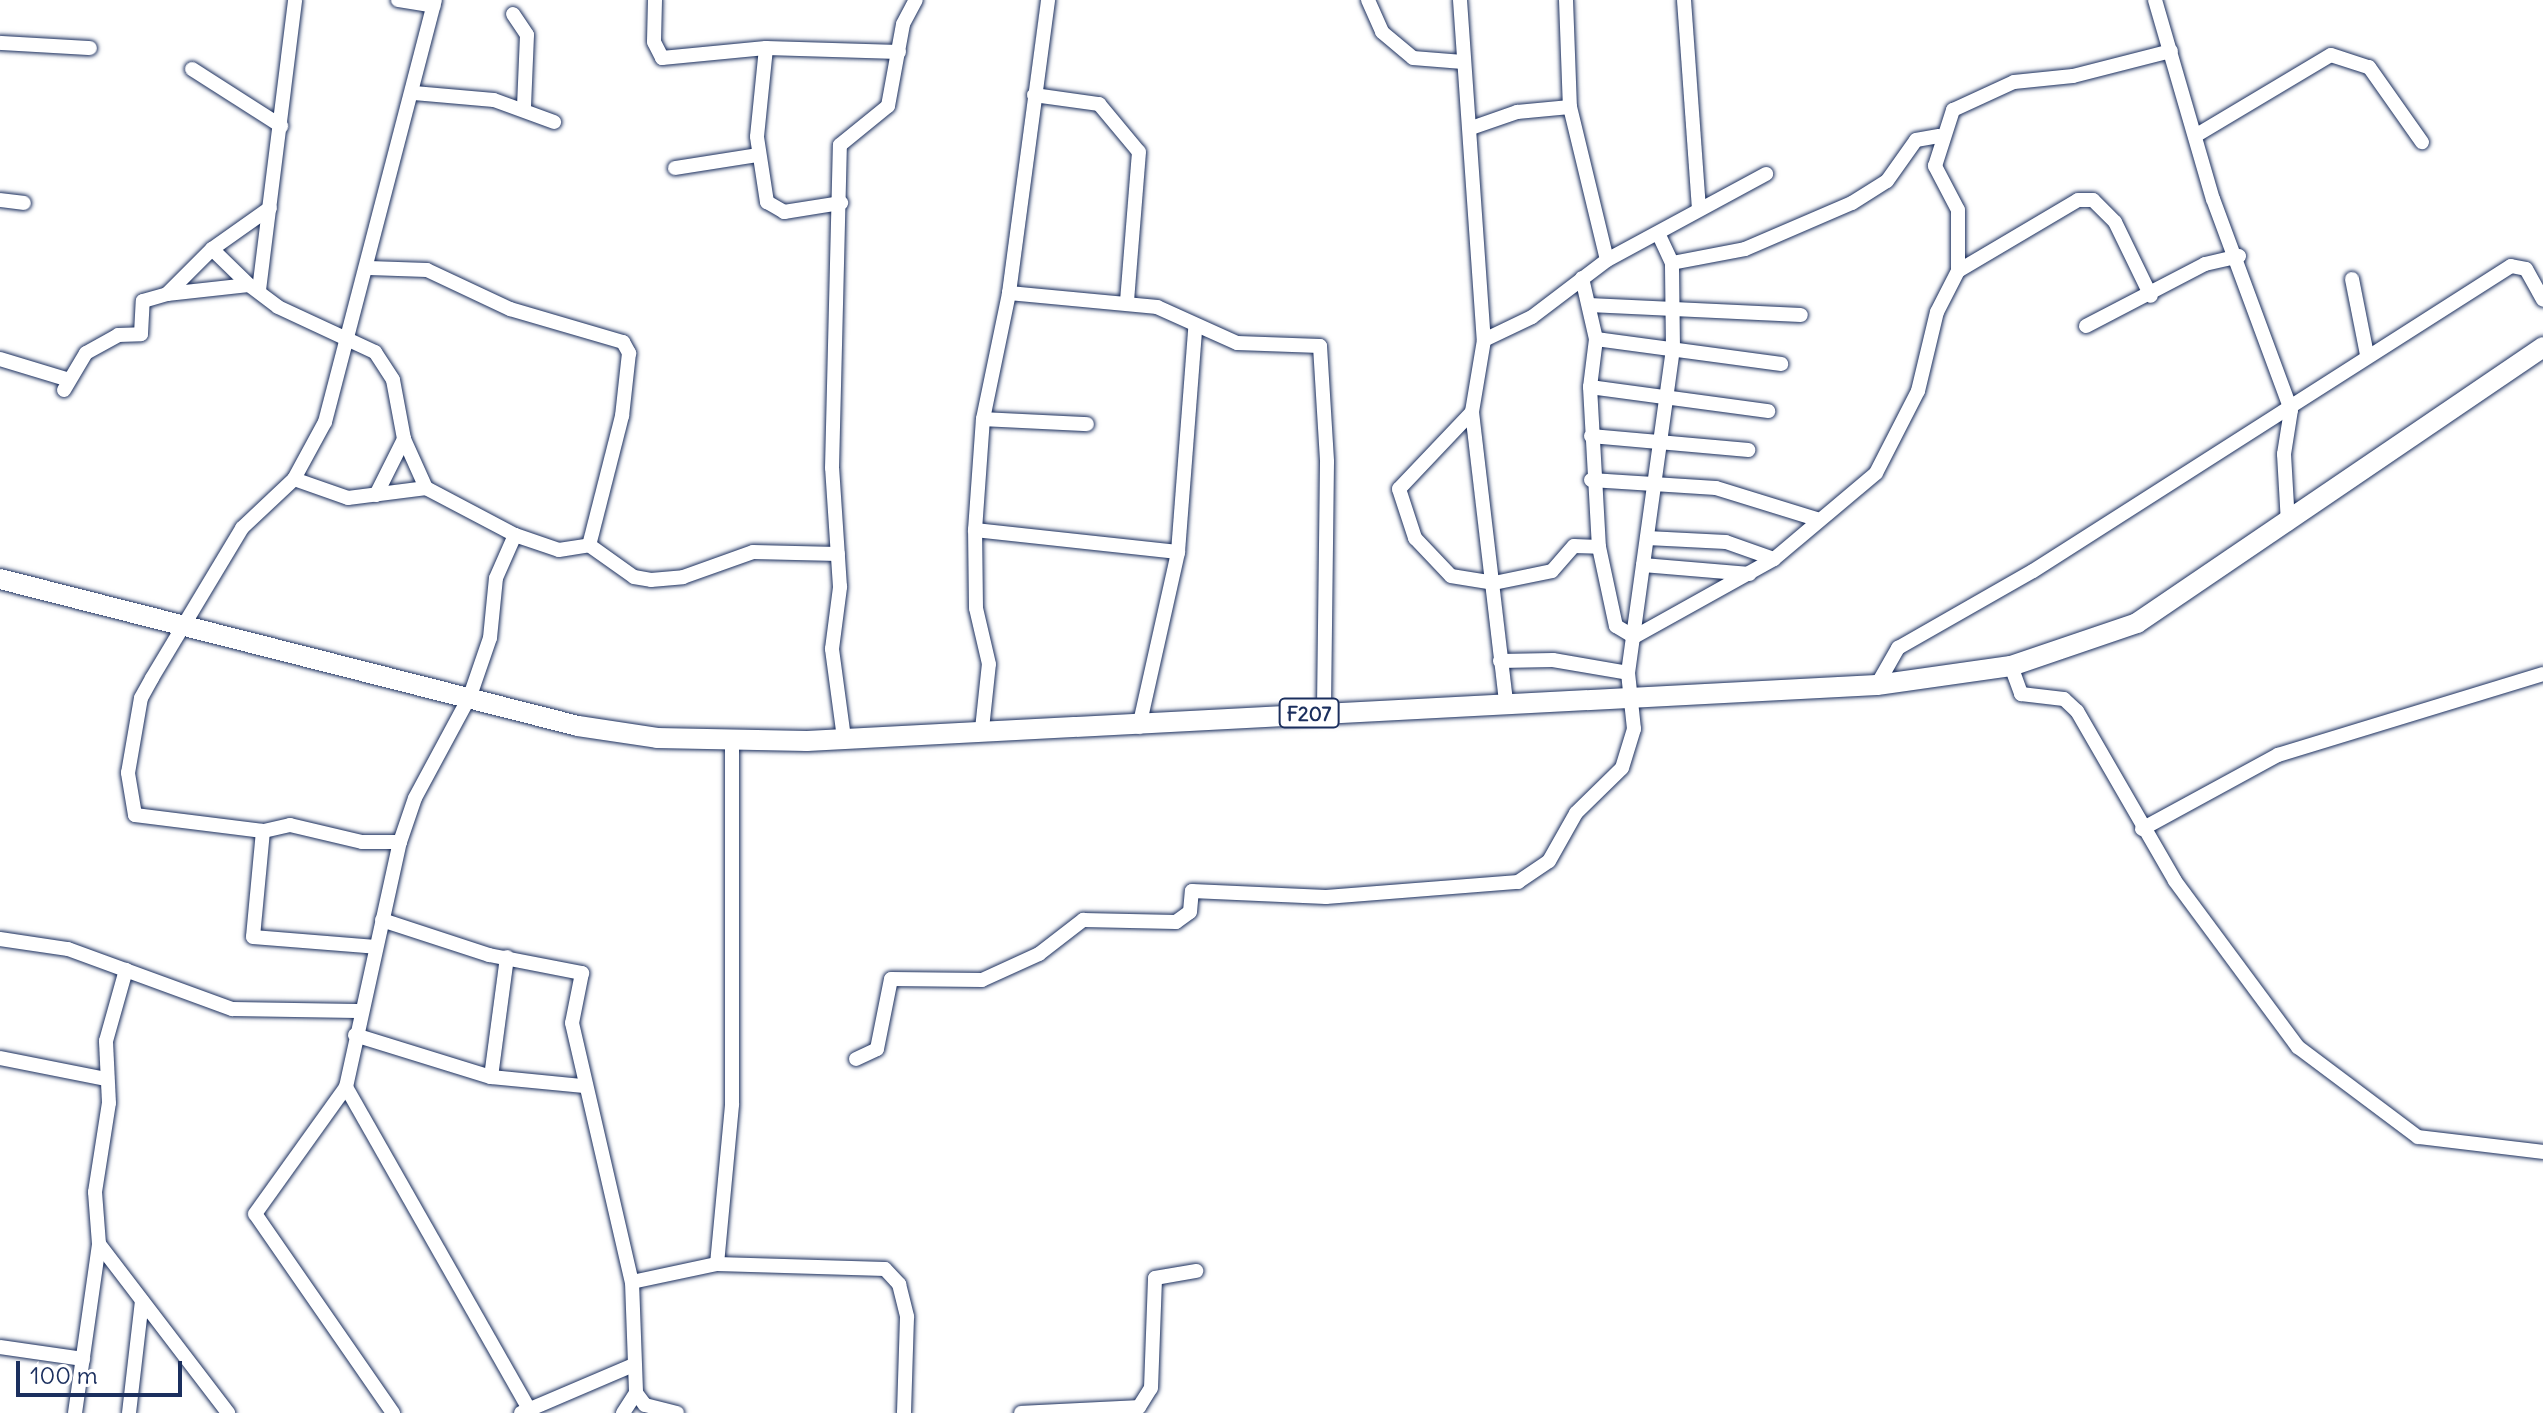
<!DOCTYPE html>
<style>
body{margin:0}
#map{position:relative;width:2543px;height:1413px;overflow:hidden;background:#fff;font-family:Delius,sans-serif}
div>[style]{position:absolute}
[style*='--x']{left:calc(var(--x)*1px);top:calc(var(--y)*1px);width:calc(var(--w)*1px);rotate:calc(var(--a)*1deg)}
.roads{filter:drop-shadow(0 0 2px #1b2f5e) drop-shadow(0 0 2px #1b2f5e)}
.street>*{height:14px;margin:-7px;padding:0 7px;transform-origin:7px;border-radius:7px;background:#fff}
.primary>*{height:20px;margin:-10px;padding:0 10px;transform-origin:10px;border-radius:10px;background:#fff}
span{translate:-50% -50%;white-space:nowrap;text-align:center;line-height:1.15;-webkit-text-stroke:8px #fff;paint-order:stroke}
.shield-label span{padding:2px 6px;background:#fff;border:2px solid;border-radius:6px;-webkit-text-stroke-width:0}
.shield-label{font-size:20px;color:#1b2f5e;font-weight:700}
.scale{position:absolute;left:16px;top:1361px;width:166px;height:36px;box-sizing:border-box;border:4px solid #1b2f5e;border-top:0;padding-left:10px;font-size:24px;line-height:28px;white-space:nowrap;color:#1b2f5e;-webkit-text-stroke:6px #fff;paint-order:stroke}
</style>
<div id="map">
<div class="roads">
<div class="street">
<div style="--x:398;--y:0;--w:36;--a:9"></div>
<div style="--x:655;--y:0;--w:42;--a:91.4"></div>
<div style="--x:654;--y:42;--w:18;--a:63"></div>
<div style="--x:662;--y:58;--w:104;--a:-5.5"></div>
<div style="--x:766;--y:48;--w:133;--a:1.7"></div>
<div style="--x:1368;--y:0;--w:35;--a:66"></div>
<div style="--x:1382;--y:32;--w:40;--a:40"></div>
<div style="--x:1413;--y:58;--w:50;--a:4.6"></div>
<div style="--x:1460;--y:0;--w:341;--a:86"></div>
<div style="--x:1484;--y:340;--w:73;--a:99.5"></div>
<div style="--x:1472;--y:412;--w:292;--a:83.3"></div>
<div style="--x:1566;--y:0;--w:107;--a:87.9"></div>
<div style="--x:1570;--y:107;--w:157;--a:76.4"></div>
<div style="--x:1684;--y:0;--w:209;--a:85.9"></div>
<div style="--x:2155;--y:0;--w:207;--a:73.8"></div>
<div style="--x:2213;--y:199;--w:225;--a:69.7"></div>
<div style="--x:2291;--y:410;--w:45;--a:99"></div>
<div style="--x:2284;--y:454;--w:70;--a:86.7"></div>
<div style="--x:513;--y:14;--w:25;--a:56"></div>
<div style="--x:527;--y:35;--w:73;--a:92.4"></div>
<div style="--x:0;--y:43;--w:90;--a:3.2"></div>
<div style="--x:766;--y:48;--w:89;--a:95.8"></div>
<div style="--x:757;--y:137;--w:66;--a:81.3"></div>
<div style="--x:767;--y:202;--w:20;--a:30"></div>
<div style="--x:784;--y:212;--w:58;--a:-9"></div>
<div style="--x:192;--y:69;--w:106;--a:32.6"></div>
<div style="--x:414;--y:93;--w:80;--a:5"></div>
<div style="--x:494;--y:100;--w:64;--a:20.1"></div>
<div style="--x:1034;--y:95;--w:66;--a:7.9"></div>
<div style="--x:1099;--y:104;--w:62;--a:50.2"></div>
<div style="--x:1139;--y:152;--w:150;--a:94.6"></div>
<div style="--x:1474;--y:127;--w:46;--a:-19.2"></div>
<div style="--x:1517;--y:112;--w:53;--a:-5.4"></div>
<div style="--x:2195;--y:136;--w:158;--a:-30.8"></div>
<div style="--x:2331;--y:55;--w:40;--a:18"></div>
<div style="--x:2369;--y:67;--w:92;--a:54.8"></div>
<div style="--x:675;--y:168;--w:84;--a:-8.9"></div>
<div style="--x:0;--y:200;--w:24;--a:7"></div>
<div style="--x:212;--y:249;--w:52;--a:44.2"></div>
<div style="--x:1672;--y:263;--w:74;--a:-10.9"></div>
<div style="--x:1745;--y:249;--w:116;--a:-23.3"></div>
<div style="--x:1852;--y:203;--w:41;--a:-32.2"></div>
<div style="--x:1887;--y:181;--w:50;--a:-54.7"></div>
<div style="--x:1916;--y:140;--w:23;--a:-10"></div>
<div style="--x:369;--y:268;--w:58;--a:2"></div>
<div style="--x:427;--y:270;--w:92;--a:25.2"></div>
<div style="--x:510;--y:309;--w:118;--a:16.3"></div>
<div style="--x:623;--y:342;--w:13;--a:61"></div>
<div style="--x:629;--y:353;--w:63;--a:96.3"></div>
<div style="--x:622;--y:416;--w:133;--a:104.3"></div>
<div style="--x:1958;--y:271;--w:139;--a:-30.6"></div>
<div style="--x:2078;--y:200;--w:15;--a:0"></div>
<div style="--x:2093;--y:200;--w:31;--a:45"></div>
<div style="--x:2115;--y:222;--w:82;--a:64.1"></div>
<div style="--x:1582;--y:278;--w:63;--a:77.1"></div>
<div style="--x:1596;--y:339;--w:48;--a:97.1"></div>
<div style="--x:1590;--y:387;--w:160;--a:86.8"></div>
<div style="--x:1599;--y:547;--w:81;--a:77.9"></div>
<div style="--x:1616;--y:626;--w:21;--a:31"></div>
<div style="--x:1634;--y:637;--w:160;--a:-29.1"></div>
<div style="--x:1774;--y:559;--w:133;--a:-40.1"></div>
<div style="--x:1876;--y:473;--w:92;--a:-62.9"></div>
<div style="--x:1918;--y:391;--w:81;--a:-76.5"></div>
<div style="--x:1937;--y:312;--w:46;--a:-62.9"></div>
<div style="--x:1958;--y:271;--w:61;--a:-90"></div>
<div style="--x:1958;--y:210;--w:50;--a:-117.6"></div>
<div style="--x:1935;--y:166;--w:59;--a:-72.2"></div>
<div style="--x:1953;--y:110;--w:67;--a:-24.7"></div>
<div style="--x:2014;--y:82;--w:59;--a:-5.8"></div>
<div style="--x:2073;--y:76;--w:101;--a:-14.3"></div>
<div style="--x:2352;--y:279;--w:77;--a:78.8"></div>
<div style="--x:259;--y:290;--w:292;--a:-82.9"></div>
<div style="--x:1009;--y:293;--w:149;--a:5.4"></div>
<div style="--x:1157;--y:307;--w:88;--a:24.2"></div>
<div style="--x:1237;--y:343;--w:83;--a:2.1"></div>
<div style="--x:1320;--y:346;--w:116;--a:86.5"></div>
<div style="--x:1327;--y:462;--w:249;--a:90.7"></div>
<div style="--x:167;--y:294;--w:82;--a:-6.3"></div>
<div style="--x:249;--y:285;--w:36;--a:37"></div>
<div style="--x:278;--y:307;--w:107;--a:24.9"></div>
<div style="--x:375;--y:352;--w:33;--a:57"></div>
<div style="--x:393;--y:380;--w:60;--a:79.4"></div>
<div style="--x:404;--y:439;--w:54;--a:65.8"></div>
<div style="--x:1589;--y:305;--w:212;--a:2.7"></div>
<div style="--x:2086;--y:326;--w:134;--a:-27.5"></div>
<div style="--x:2205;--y:264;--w:35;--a:-13"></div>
<div style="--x:1596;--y:339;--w:187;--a:7.7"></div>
<div style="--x:1484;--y:340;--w:53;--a:-25.6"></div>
<div style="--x:1532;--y:317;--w:94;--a:-37.2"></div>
<div style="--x:1607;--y:260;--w:181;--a:-28.4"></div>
<div style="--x:0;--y:359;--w:69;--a:16.9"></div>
<div style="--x:1590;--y:387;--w:180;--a:7.7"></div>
<div style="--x:64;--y:390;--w:43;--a:-59.3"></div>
<div style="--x:86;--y:353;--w:37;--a:-29"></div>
<div style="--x:118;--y:335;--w:23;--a:-2"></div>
<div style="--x:141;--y:334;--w:33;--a:-87"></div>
<div style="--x:143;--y:301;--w:25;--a:-16"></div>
<div style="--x:167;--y:294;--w:64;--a:-45"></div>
<div style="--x:212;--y:249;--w:71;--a:-35.3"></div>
<div style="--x:1472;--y:412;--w:106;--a:133.5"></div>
<div style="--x:1399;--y:489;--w:52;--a:71.9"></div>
<div style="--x:1415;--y:538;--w:52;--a:46.5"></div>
<div style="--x:1451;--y:576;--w:44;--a:9.2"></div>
<div style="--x:1494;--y:583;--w:59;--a:-11.7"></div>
<div style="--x:1552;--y:571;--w:33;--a:-49"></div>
<div style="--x:1574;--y:546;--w:25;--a:2"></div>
<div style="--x:983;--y:419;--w:104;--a:2.8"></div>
<div style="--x:1591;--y:436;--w:158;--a:5.1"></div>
<div style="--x:294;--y:479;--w:57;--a:19.4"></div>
<div style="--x:348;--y:498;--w:79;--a:-7.3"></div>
<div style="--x:426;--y:488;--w:101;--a:27.8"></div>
<div style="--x:515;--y:535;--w:46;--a:18.8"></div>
<div style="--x:559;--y:550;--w:30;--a:-9"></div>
<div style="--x:589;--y:545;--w:55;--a:35.4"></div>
<div style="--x:634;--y:577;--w:17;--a:10"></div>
<div style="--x:651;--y:580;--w:32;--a:-5"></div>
<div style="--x:683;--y:577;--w:74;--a:-19.7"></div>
<div style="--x:753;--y:552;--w:85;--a:1.3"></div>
<div style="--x:1591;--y:480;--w:125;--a:3.7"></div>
<div style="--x:1716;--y:488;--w:105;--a:17.2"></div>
<div style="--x:376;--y:495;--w:63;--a:-63.4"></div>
<div style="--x:975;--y:530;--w:204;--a:6.2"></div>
<div style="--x:1647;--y:538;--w:79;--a:2.9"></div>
<div style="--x:1726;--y:542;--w:51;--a:19.5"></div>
<div style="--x:1643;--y:565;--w:107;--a:4.8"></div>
<div style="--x:1500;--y:661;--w:53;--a:-1.1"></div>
<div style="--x:1553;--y:660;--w:76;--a:9.8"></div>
<div style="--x:2011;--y:666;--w:30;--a:70"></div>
<div style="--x:2021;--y:694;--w:43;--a:6.6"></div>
<div style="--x:2064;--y:699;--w:18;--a:43"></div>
<div style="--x:2077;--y:711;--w:196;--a:60"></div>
<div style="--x:2175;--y:881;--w:207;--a:53.5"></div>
<div style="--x:2298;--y:1047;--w:150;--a:36.9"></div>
<div style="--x:2418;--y:1137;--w:126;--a:6.8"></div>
<div style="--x:1877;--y:685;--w:43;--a:-60.4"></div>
<div style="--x:1898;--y:648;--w:155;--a:-29.7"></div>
<div style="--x:2033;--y:571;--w:567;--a:-32.54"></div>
<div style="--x:2511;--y:266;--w:15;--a:11"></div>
<div style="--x:2526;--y:269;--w:35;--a:61"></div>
<div style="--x:1139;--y:727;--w:179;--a:-77.4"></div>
<div style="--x:1178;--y:552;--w:224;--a:-85.6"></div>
<div style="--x:982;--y:729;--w:65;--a:-83.9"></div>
<div style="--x:989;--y:664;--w:57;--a:-103.1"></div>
<div style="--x:976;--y:608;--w:78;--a:-90.7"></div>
<div style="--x:975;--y:530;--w:111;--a:-85.9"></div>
<div style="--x:983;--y:419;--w:129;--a:-78.3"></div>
<div style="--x:1009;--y:293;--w:296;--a:-82.4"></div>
<div style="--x:844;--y:738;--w:90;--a:-97.7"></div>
<div style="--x:832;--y:649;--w:63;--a:-82.6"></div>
<div style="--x:840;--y:587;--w:119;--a:-93.8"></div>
<div style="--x:832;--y:468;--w:323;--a:-88.6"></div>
<div style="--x:840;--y:145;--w:62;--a:-39.1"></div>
<div style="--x:888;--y:106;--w:83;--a:-79.6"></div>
<div style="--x:903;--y:24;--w:27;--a:-62"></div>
<div style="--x:2142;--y:829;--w:155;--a:-28.6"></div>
<div style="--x:2278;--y:755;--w:277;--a:-17"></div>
<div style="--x:263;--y:831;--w:106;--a:95.4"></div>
<div style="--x:253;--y:937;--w:123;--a:4.6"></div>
<div style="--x:400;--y:842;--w:38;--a:180"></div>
<div style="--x:362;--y:842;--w:74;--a:-166.7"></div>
<div style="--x:290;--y:825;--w:28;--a:167"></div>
<div style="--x:263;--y:831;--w:129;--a:-172.9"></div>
<div style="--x:135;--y:815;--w:43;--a:-99.5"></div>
<div style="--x:128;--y:773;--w:76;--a:-80.2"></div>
<div style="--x:141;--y:698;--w:23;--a:-61"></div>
<div style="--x:152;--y:678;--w:175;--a:-59"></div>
<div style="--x:242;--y:528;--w:71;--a:-43.3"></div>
<div style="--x:294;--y:479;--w:65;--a:-61.5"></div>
<div style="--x:325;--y:422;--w:436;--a:-75.4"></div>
<div style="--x:382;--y:920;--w:113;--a:18.1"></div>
<div style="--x:489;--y:955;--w:95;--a:11"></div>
<div style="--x:582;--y:973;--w:51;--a:101.3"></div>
<div style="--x:572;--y:1023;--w:266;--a:77"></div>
<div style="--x:632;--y:1282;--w:111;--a:87.9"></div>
<div style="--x:636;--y:1393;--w:15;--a:53"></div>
<div style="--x:645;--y:1405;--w:33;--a:14"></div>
<div style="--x:0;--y:939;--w:69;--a:8.4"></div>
<div style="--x:68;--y:949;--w:175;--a:20.1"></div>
<div style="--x:232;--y:1009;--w:125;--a:0.9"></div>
<div style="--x:355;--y:1035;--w:142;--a:17.2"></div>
<div style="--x:491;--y:1077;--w:91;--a:5.6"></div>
<div style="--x:0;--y:1058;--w:108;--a:11.2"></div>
<div style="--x:856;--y:1059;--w:23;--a:-25"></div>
<div style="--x:877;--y:1049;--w:71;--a:-78.7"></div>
<div style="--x:891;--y:979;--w:91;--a:0.6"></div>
<div style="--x:982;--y:980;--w:63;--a:-24.5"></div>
<div style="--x:1039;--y:954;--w:56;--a:-37.7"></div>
<div style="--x:1083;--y:920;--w:93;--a:1.2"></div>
<div style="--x:1176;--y:922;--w:17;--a:-36"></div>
<div style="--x:1190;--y:912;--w:21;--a:-85"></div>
<div style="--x:1192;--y:891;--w:134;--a:2.6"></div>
<div style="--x:1326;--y:897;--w:193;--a:-4.5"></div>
<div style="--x:1518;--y:882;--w:37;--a:-34"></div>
<div style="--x:1549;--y:861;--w:55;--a:-60.6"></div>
<div style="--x:1576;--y:813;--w:64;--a:-44.4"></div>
<div style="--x:1622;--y:768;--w:41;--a:-72.9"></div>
<div style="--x:1634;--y:729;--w:56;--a:-96.1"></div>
<div style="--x:1628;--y:673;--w:327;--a:-82.1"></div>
<div style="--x:1673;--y:349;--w:86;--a:-90.7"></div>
<div style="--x:1672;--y:263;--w:31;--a:-115"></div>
<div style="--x:491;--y:1077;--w:121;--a:-82.4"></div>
<div style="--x:346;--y:1087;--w:373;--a:60.4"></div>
<div style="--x:99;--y:1244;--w:213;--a:52.6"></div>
<div style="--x:717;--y:1264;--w:161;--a:-84.6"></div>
<div style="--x:732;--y:1104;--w:362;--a:-90"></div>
<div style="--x:632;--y:1282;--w:87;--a:-12"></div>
<div style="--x:717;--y:1264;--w:168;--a:1.7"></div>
<div style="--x:885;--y:1269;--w:21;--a:47"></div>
<div style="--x:899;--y:1284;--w:34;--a:76"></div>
<div style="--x:907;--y:1317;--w:96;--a:91.8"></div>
<div style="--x:0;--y:1347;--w:84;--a:8.2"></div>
<div style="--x:1139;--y:1407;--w:22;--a:-58"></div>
<div style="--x:1151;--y:1388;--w:110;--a:-87.9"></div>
<div style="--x:1155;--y:1278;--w:42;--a:-9.7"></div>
<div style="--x:75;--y:1413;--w:171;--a:-81.9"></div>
<div style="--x:99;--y:1244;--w:52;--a:-94.4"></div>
<div style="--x:95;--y:1192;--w:90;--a:-81.1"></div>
<div style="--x:109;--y:1103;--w:62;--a:-92.8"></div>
<div style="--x:106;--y:1041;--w:74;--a:-74.3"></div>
<div style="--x:129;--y:1413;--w:113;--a:-83.4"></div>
<div style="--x:393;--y:1413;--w:242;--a:-124.7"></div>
<div style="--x:255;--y:1214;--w:156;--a:-54.4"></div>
<div style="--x:346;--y:1087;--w:251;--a:-77.6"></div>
<div style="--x:400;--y:842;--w:46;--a:-71.2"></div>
<div style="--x:415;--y:798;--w:116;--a:-61.7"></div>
<div style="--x:470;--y:696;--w:61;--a:-71"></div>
<div style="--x:490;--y:638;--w:60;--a:-84.3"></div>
<div style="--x:496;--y:578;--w:47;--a:-66.2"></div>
<div style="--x:521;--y:1413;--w:120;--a:-23.1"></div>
<div style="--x:623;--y:1413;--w:24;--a:-57"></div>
<div style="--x:1021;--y:1413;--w:118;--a:-2.9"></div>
</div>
<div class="primary">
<div style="--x:0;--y:579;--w:596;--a:14.27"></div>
<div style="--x:578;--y:726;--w:80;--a:8.6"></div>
<div style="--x:657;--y:738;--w:150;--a:1.1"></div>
<div style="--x:807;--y:741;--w:1071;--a:-3"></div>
<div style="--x:1877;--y:685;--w:135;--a:-8.1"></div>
<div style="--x:2011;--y:666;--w:133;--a:-18.8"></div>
<div style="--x:2137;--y:623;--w:491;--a:-34.2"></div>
</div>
</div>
<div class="shield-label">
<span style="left:1309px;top:713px">F207</span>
</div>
<div class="scale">100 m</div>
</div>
